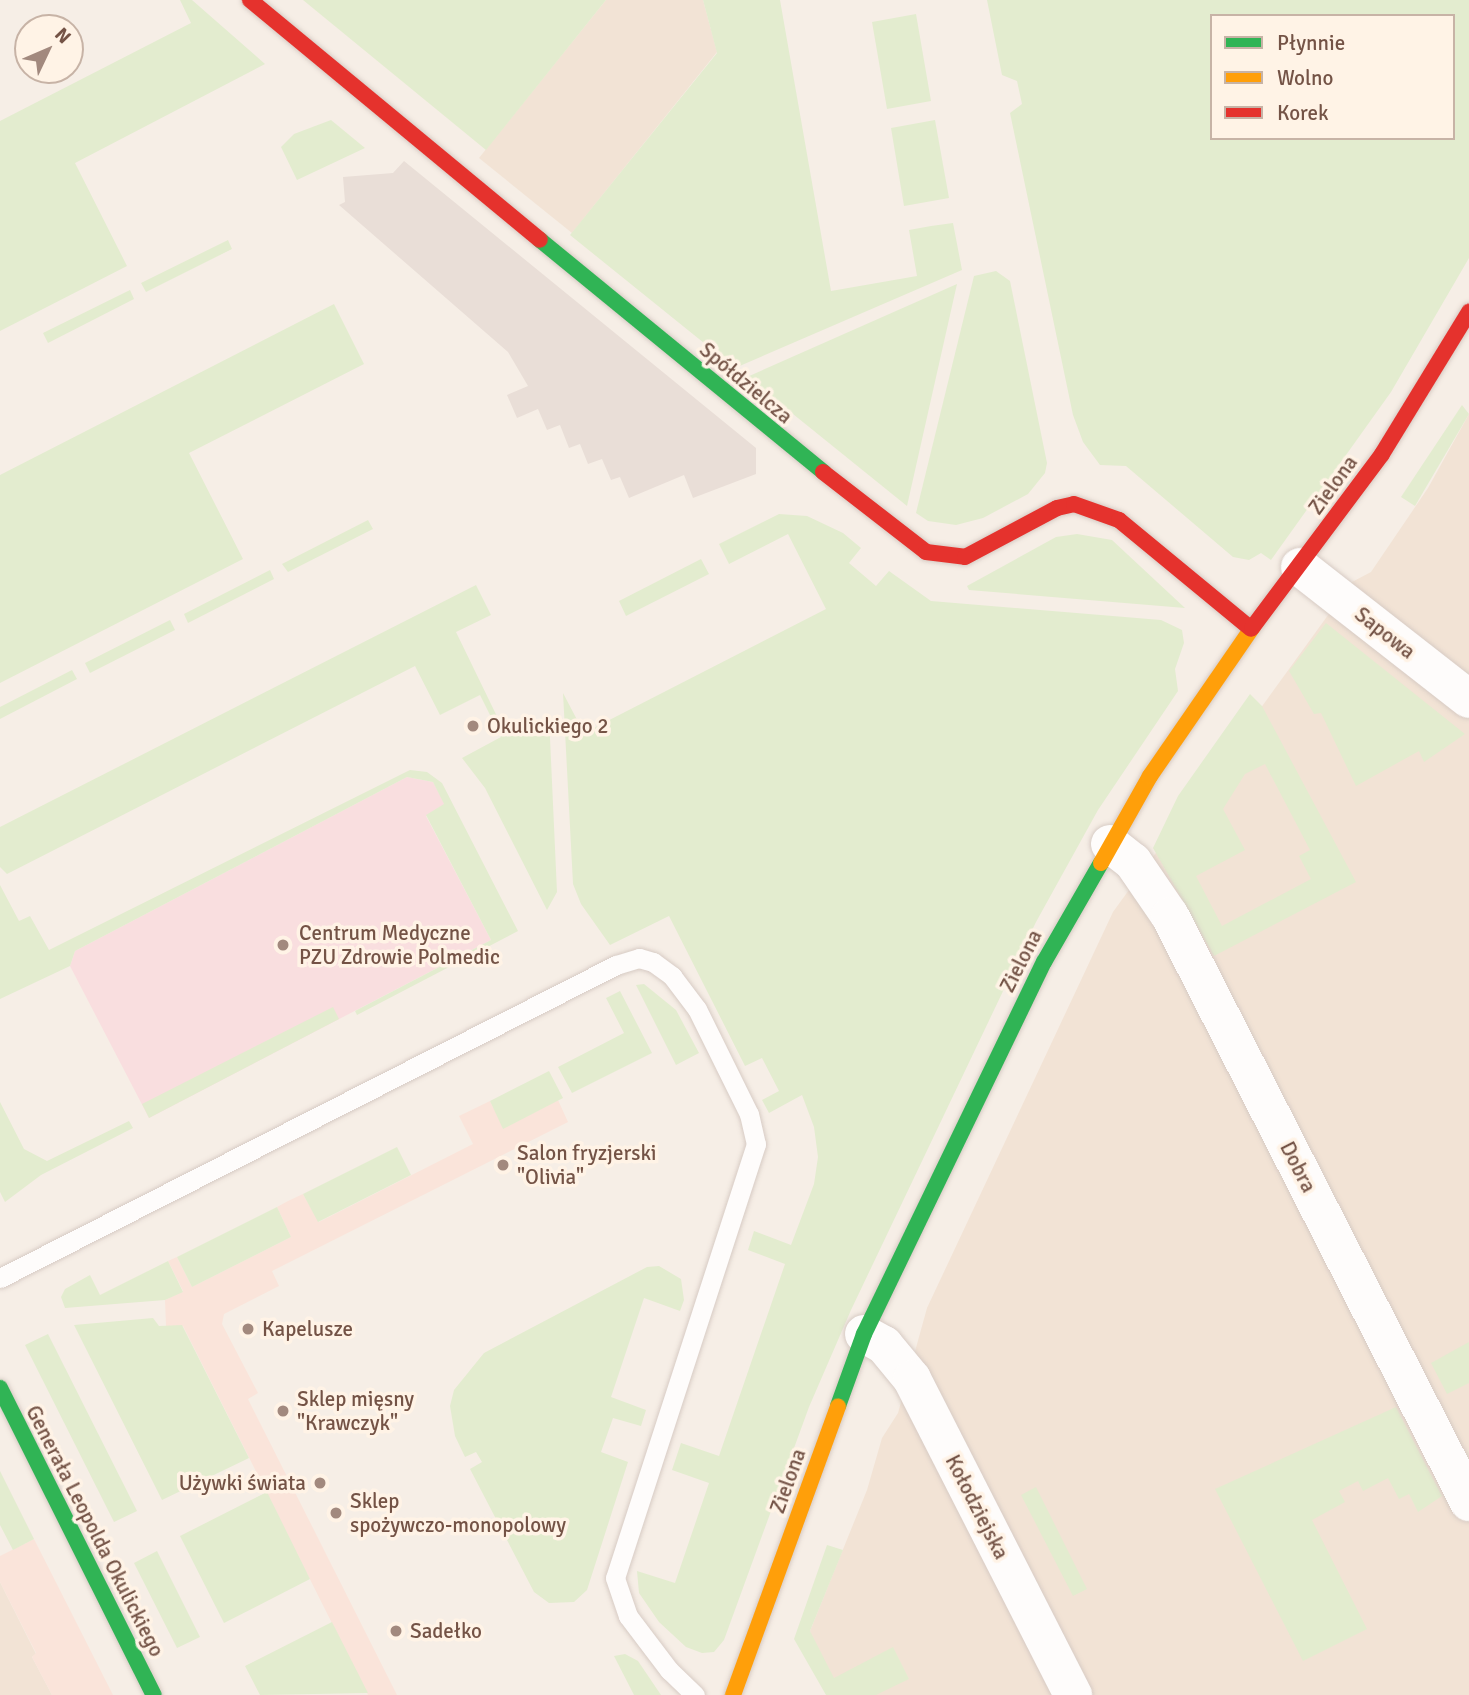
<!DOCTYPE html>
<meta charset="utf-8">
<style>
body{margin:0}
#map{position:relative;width:1469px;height:1695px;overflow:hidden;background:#f6eee6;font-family:Signika,sans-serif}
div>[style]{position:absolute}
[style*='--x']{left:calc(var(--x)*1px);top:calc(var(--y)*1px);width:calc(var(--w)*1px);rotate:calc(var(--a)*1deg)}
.residential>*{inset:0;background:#f2e3d5}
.commercial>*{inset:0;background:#fae4da}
.industrial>*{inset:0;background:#e9ded7}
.medical>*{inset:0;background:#f9dedf}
.green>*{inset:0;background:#e3eccf}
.roads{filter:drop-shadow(0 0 2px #d7cbc4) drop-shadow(0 0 2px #d7cbc4)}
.lane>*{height:19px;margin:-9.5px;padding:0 9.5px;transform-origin:9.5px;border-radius:9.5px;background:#fefcfb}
.street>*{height:38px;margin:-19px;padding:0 19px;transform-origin:19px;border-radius:19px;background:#fefcfb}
.fast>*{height:16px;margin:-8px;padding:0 8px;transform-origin:8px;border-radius:8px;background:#30b455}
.slow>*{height:16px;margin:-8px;padding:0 8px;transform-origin:8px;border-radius:8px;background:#ff9f0a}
.jam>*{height:16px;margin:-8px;padding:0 8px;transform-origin:8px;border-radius:8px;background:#e5322d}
.dots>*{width:19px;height:19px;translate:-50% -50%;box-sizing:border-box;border:4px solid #fff3e6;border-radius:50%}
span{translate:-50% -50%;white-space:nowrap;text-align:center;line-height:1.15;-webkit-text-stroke:7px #fff3e6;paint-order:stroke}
.street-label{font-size:21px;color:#745346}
.poi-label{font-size:21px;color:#745346}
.left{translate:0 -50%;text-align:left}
.right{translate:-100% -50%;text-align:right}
.legend{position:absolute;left:1210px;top:14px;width:245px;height:126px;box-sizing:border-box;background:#fff3e6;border:2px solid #c7b3a6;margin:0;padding:9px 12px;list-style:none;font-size:21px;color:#745346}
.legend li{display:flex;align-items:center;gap:14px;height:35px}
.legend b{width:35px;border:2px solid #c7b3a6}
.north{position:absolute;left:14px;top:14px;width:70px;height:70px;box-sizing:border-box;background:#fff3e6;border:2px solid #c7b3a6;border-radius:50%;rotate:46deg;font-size:19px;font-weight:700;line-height:28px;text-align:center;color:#745346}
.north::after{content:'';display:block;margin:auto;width:24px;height:32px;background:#a2897e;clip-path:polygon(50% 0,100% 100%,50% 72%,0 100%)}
</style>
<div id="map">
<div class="residential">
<div style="clip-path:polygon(606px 0,703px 0,717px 52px,572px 233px,479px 158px)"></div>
<div style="clip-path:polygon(1469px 414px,1469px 1695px,828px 1695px,810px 1631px,867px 1490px,882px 1438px,898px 1413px,927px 1308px,1113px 912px,1352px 582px,1371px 572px,1428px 488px)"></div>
<div style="clip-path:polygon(0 1582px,36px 1654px,32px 1657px,52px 1695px,0 1695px)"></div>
</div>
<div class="commercial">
<div style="clip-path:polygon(558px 1100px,568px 1122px,272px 1271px,279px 1286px,224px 1314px,222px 1324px,258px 1393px,248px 1399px,397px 1695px,368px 1695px,183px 1326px,166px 1326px,165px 1300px,183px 1291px,168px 1261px,177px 1257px,192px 1287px,291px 1237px,277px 1207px,288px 1201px,303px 1194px,319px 1222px,473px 1144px,459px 1116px,490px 1101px,504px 1128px)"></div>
<div style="clip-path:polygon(34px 1539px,113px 1695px,52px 1695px,32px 1657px,36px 1653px,0 1582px,0 1556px)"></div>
</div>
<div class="industrial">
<div style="clip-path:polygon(404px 161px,756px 448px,756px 474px,693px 498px,684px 475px,629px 498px,620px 477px,611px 480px,602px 459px,588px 464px,580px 444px,569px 448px,560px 425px,547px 430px,538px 409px,517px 418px,507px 395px,528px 386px,508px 352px,339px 205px,345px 202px,343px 177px,393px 173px)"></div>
</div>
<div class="medical">
<div style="clip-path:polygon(407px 777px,433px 782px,445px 804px,426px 816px,491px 940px,149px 1118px,70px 966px,75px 951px)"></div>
</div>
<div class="green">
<div style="clip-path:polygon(180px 0,192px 0,265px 64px,75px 163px,127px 266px,0 331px,0 121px,191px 23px)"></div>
<div style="clip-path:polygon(303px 0,606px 0,486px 150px)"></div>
<div style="clip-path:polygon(703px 0,780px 0,831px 291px,917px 276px,909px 230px,931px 226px,953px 223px,962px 270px,735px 368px,570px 235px,717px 53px)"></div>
<div style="clip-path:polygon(evenodd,987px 0,1469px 0,1469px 258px,1391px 392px,1271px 560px,1261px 553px,1249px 560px,1233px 557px,1126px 466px,1100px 465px,1083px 442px,1073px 415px,1010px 113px,1022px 104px,1017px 81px,1002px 75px,987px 0,1212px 16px,1453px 16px,1453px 138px,1212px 138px,1212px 16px)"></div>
<div style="clip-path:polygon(916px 14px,931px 101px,887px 109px,872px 22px)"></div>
<div style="clip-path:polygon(331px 120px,365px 148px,297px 180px,281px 147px,294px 134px)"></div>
<div style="clip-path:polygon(935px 120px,949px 198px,904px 206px,891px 128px)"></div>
<div style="clip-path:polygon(228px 240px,232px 249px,146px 292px,141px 283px)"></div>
<div style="clip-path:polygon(996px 271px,1010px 281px,1047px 463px,1045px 473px,1028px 494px,983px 518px,956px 525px,928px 521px,916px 513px,974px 276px)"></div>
<div style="clip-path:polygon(957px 284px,907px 506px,747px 377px)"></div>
<div style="clip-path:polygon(130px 290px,134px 299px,48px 343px,43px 333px)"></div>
<div style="clip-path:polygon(334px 304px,364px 364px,189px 453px,243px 559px,0 683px,0 475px)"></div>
<div style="clip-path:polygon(1462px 405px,1469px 414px,1415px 506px,1401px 497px)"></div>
<div style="clip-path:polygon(779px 514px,807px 516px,843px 533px,861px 548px,849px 563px,876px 586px,889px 571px,931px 601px,1161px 620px,1182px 630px,1184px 643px,1175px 669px,1178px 691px,1098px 810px,1036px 922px,851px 1310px,809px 1407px,724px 1640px,714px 1652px,702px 1653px,686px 1647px,659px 1622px,639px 1593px,637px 1571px,675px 1583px,709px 1483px,672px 1470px,681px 1443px,719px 1456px,785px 1264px,748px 1250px,754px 1231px,791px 1245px,814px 1184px,818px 1157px,814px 1127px,802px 1095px,769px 1113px,762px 1100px,779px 1091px,762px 1058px,745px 1066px,669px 916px,610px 945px,581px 904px,573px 884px,563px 693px,584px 733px,826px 609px,788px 534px,729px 564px,719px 544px)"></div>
<div style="clip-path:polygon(368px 520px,373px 529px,288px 572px,282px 564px)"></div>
<div style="clip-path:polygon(1077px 534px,1112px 540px,1185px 608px,969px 590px,967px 586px,1056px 537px)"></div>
<div style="clip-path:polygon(701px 559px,709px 574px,626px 616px,619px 601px)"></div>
<div style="clip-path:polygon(270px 570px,274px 579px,188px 623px,184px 614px)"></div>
<div style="clip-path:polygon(476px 585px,491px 615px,456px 632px,507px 737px,549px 716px,557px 892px,547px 910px,485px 788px,462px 758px,501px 737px,480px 695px,440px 715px,415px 666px,7px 874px,0 867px,0 827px)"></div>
<div style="clip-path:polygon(170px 620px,175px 630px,90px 673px,85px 663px)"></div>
<div style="clip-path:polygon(1326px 623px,1465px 734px,1424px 762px,1419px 751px,1356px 786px,1321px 713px,1314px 714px,1289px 671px)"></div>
<div style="clip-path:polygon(72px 670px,77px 679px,0 719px,0 707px)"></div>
<div style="clip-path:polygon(evenodd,1250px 694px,1262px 706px,1356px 882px,1214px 956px,1153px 848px,1178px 796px,1250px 694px,1265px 764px,1310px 850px,1299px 856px,1311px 879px,1222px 926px,1196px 876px,1245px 850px,1223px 809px,1245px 774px,1265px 764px)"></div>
<div style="clip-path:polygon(410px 770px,427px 772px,442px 783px,518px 931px,357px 1015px,355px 1011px,491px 940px,426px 815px,444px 804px,433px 782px,407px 777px,75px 951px,70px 966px,0 999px,0 885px,19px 921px,30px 916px,49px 950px)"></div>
<div style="clip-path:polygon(644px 984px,676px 1010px,699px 1053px,676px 1065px,636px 985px)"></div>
<div style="clip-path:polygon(620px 991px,652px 1053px,572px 1093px,558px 1067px,624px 1033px,606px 998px)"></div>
<div style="clip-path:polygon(333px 1007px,339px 1019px,149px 1118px,142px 1104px)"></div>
<div style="clip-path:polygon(549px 1071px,563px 1098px,503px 1129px,490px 1101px)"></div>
<div style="clip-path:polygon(0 1102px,24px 1149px,47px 1161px,129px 1121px,133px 1128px,41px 1175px,5px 1202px,0 1192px)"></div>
<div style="clip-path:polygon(397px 1147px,411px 1175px,318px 1222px,303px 1194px)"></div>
<div style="clip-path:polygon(277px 1207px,291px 1237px,192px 1287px,177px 1257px)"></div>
<div style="clip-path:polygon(168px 1261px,183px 1292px,165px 1300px,65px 1308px,61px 1297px,65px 1289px,90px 1275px,100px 1295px)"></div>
<div style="clip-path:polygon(659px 1266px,681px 1279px,684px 1300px,680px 1311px,644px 1298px,611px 1397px,646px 1410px,641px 1426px,613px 1418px,601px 1452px,628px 1462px,587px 1590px,574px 1602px,549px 1603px,534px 1592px,470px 1469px,482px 1462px,476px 1452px,465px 1457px,455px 1436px,450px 1406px,454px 1390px,484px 1353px,647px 1267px)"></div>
<div style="clip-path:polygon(153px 1318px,159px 1326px,182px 1325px,249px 1458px,162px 1500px,74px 1325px)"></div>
<div style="clip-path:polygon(48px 1334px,137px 1511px,114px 1522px,25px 1345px)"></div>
<div style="clip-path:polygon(1469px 1342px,1469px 1383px,1447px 1394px,1431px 1363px)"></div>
<div style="clip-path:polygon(1396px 1407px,1442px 1496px,1418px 1512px,1409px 1494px,1399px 1499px,1388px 1478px,1363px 1491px,1358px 1481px,1339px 1491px,1345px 1502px,1312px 1520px,1367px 1629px,1303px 1661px,1215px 1489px)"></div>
<div style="clip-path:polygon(0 1471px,34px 1539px,13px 1550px,0 1525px)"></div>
<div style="clip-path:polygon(1036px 1487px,1087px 1589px,1073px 1596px,1021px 1495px)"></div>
<div style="clip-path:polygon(267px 1492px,310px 1579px,224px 1623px,180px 1536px)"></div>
<div style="clip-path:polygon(827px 1545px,843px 1550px,810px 1631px,834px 1678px,893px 1647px,909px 1679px,876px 1695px,826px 1695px,794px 1639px)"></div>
<div style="clip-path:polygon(157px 1551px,200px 1637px,177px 1648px,134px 1563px)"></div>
<div style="clip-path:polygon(332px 1622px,368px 1693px,260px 1695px,245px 1666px)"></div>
<div style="clip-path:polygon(625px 1654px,638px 1661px,661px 1695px,634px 1695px,614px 1656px)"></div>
</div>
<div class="roads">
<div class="lane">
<div style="--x:0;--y:1278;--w:691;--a:-26.94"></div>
<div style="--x:616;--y:965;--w:24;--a:-17"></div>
<div style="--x:639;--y:958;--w:15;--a:16"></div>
<div style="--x:653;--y:962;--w:24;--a:36"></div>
<div style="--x:672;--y:976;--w:41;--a:52.9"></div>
<div style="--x:697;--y:1009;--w:117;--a:63.7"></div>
<div style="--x:749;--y:1114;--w:31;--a:77"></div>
<div style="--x:756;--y:1144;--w:456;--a:108"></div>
<div style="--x:615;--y:1578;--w:40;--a:71.1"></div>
<div style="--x:628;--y:1616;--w:68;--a:52.8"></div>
<div style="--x:669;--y:1670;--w:36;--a:44"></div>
</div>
<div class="street">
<div style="--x:1300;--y:567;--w:214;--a:38"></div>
<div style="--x:1110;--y:844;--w:29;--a:38"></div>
<div style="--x:1133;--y:862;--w:65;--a:55.6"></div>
<div style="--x:1170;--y:916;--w:658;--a:62.97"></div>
<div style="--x:864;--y:1334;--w:23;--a:29"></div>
<div style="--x:884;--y:1345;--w:44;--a:50.5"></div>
<div style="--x:912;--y:1379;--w:355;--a:63"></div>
</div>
<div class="fast">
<div style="--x:540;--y:240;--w:366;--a:39.3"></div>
<div style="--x:0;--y:1388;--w:343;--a:63.4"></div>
<div style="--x:838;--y:1406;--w:77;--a:-70.1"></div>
<div style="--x:864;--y:1334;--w:413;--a:-64.2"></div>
<div style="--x:1044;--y:962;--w:114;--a:-60.1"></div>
</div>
<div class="slow">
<div style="--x:1101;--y:863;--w:100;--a:-60.6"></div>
<div style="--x:1150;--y:776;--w:180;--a:-55.4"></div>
<div style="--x:733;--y:1695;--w:307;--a:-70"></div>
</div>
<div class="jam">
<div style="--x:250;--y:0;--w:376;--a:39.6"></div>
<div style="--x:823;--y:472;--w:130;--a:37.8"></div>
<div style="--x:926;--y:552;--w:39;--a:7"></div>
<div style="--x:965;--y:557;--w:104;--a:-28"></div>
<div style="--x:1057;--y:508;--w:17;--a:-13"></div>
<div style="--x:1074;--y:504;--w:48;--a:19.6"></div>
<div style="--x:1119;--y:520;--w:171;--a:39.5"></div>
<div style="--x:1252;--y:628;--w:217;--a:-53.2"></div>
<div style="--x:1382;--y:454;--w:167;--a:-58.5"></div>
</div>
</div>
<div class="dots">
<div style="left:473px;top:726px;background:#a2897e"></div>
<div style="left:283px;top:945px;background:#a2897e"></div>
<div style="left:503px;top:1165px;background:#a2897e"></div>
<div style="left:248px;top:1329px;background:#a2897e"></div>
<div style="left:283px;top:1411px;background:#a2897e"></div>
<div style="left:320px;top:1483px;background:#a2897e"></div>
<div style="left:336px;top:1513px;background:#a2897e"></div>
<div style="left:396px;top:1631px;background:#a2897e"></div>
</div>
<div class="street-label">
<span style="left:746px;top:383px;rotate:40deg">Spółdzielcza</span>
<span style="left:1333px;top:485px;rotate:-54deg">Zielona</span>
<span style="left:1385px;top:633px;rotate:38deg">Sapowa</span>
<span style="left:1021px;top:961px;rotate:-63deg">Zielona</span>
<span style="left:1298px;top:1167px;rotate:63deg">Dobra</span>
<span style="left:788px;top:1481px;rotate:-70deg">Zielona</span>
<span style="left:977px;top:1507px;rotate:63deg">Kołodziejska</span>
<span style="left:95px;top:1531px;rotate:63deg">Generała Leopolda Okulickiego</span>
</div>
<div class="poi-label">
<span class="left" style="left:487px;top:726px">Okulickiego 2</span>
<span class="left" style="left:299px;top:945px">Centrum Medyczne<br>PZU Zdrowie Polmedic</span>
<span class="left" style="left:517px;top:1165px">Salon fryzjerski<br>"Olivia"</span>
<span class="left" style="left:262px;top:1329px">Kapelusze</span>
<span class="left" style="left:297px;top:1411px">Sklep mięsny<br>"Krawczyk"</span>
<span class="right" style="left:306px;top:1483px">Używki świata</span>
<span class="left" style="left:350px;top:1513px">Sklep<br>spożywczo-monopolowy</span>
<span class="left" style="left:410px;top:1631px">Sadełko</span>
</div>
<ul class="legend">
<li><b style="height:9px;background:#30b455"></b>Płynnie</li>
<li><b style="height:9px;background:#ff9f0a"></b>Wolno</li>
<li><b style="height:9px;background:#e5322d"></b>Korek</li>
</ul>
<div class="north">N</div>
</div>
